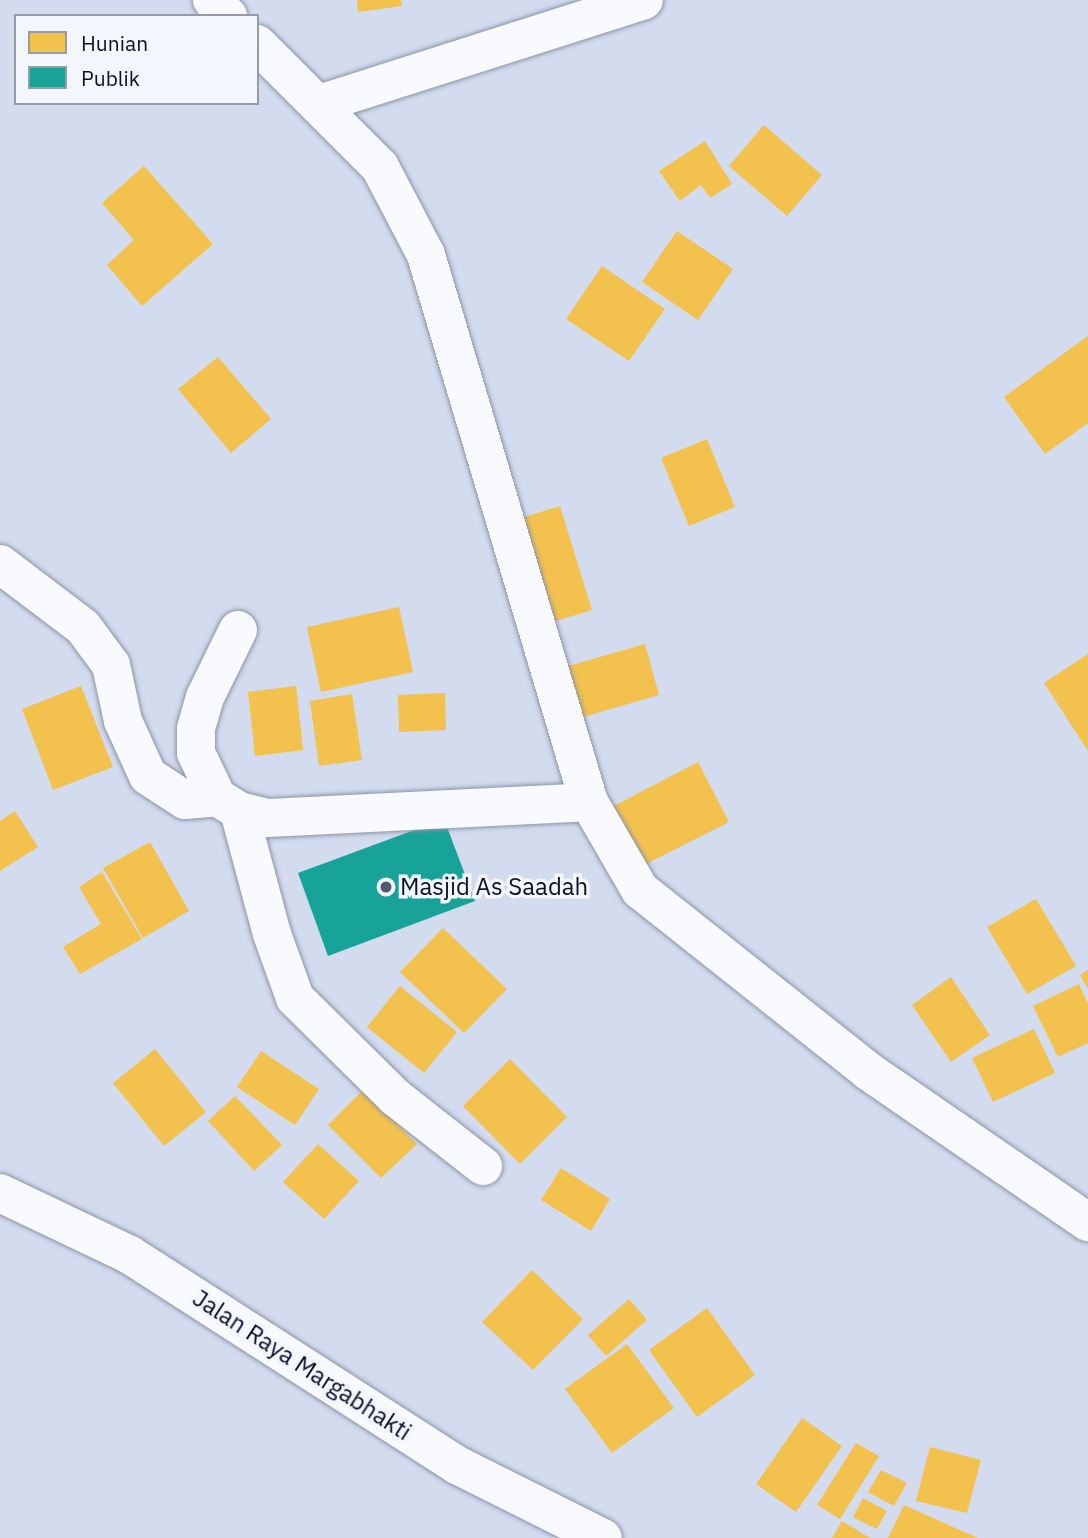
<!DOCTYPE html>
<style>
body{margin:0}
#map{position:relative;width:1088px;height:1538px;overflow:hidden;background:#d3dbef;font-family:"IBM Plex Sans",sans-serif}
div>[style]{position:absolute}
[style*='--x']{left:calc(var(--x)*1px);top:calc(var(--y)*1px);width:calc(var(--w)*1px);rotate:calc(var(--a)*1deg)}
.homes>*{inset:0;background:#f2c14e}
.public>*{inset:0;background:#17a398}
.roads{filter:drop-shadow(0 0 2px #8d94a7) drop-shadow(0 0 2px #8d94a7)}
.street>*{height:38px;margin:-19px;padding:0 19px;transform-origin:19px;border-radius:19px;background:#f8fafd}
.dots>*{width:19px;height:19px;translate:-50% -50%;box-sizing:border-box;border:4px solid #f4f6fd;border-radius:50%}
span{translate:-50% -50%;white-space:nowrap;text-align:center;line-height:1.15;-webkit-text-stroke:7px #f4f6fd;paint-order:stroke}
.poi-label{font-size:24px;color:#0c1228}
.left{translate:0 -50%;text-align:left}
.street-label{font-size:24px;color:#0c1228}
.legend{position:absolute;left:14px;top:14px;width:245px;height:91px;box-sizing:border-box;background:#f4f6fd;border:2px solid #979ba8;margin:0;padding:9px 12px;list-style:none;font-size:21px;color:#0c1228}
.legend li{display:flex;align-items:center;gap:14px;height:35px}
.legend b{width:35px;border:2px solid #979ba8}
</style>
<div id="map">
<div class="homes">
<div style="clip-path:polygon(357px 0,401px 0,402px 6px,358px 12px)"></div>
<div style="clip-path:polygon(764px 125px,822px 175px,787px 216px,729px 166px)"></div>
<div style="clip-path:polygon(705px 141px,732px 184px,710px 198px,701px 185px,680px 201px,659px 171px)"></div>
<div style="clip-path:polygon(144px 166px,213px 244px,142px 306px,107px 265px,134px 240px,102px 203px)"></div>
<div style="clip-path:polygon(677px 231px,733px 269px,698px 320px,642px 282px)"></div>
<div style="clip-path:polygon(602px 266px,665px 309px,629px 361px,566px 319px)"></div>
<div style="clip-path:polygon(1088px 336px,1088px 423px,1045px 454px,1004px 397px)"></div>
<div style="clip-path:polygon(218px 357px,271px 419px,231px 453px,178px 389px)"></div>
<div style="clip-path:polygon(707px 439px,735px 507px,689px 526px,661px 458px)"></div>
<div style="clip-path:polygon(560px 506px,592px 610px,546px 624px,515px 520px)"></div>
<div style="clip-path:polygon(399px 607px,413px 672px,321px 692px,307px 627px)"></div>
<div style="clip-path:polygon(645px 644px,659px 695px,573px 720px,558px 669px)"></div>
<div style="clip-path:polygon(1088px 654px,1088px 751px,1044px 683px)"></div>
<div style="clip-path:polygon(81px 686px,113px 767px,53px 790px,22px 709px)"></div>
<div style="clip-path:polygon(296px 686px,303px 750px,255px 756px,248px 692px)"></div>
<div style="clip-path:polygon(445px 693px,446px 730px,399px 732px,398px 695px)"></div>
<div style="clip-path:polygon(352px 694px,362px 760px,319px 766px,310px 701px)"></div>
<div style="clip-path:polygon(698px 762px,729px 822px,640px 867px,610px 808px)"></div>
<div style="clip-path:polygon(15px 811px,38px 847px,0 871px,0 821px)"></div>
<div style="clip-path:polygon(150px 842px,189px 911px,143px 938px,103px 868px)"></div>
<div style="clip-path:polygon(102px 872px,142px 939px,80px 974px,63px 947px,101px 924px,79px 887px)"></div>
<div style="clip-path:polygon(1036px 899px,1076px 966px,1027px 994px,987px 927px)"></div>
<div style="clip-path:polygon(443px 928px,507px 989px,464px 1033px,400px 972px)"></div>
<div style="clip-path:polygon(1088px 970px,1088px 989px,1080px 975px)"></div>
<div style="clip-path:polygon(951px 977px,990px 1035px,951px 1062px,912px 1005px)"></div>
<div style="clip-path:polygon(1079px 984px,1088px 1004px,1088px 1043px,1058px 1057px,1033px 1006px)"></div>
<div style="clip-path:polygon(400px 986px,457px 1032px,424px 1073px,367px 1027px)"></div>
<div style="clip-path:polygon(1034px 1029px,1055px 1073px,993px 1102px,972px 1058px)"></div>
<div style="clip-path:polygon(155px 1049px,206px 1112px,164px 1146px,113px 1083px)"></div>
<div style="clip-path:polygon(261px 1051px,319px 1089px,295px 1125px,237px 1087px)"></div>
<div style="clip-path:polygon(510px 1059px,567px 1117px,520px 1164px,463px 1106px)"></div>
<div style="clip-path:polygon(363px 1090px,417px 1144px,381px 1178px,328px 1125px)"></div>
<div style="clip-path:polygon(235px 1096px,282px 1145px,254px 1171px,208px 1121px)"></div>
<div style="clip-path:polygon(318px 1144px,359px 1181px,324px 1219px,283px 1182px)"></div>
<div style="clip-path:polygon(561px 1168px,610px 1199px,591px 1231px,541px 1200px)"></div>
<div style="clip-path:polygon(532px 1270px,583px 1319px,533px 1370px,482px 1322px)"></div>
<div style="clip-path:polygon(629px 1299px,647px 1320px,606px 1356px,588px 1335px)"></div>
<div style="clip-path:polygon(707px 1308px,755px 1375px,697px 1417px,649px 1350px)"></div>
<div style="clip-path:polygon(627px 1344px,674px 1408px,612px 1453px,565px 1389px)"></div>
<div style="clip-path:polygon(802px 1418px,842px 1446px,796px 1512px,756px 1484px)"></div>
<div style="clip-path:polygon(856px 1443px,879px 1456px,840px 1519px,817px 1505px)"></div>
<div style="clip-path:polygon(930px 1447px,981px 1460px,967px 1513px,916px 1501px)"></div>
<div style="clip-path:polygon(881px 1470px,907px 1483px,894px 1506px,868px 1492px)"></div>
<div style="clip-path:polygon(863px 1498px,887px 1511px,877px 1529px,853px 1517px)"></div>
<div style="clip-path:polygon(904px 1505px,978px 1538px,888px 1538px)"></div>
<div style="clip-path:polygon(842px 1521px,870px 1538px,832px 1538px)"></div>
</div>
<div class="public">
<div style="clip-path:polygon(444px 819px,475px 901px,328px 956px,298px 873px)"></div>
</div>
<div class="roads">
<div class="street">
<div style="--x:212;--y:0;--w:23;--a:45"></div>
<div style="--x:257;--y:44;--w:174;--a:45"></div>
<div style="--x:380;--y:167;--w:99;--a:62.4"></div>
<div style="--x:426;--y:255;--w:571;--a:73.41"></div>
<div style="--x:589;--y:802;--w:102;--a:59.9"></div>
<div style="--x:640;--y:890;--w:291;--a:38.4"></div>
<div style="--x:868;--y:1071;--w:267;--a:34.5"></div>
<div style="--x:319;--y:104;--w:341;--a:-17.7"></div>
<div style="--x:0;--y:564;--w:104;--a:37.2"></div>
<div style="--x:83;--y:627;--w:47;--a:53.6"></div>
<div style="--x:111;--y:665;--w:57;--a:77.9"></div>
<div style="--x:123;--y:721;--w:60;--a:65.6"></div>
<div style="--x:148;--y:776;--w:44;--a:33"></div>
<div style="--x:185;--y:800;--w:32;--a:-5"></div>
<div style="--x:238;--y:630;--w:75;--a:116.2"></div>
<div style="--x:205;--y:697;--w:33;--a:106"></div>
<div style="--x:196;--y:729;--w:24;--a:90"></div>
<div style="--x:196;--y:753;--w:49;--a:64.5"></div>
<div style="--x:217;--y:797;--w:26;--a:32"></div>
<div style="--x:239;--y:811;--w:29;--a:14"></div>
<div style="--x:267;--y:818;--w:322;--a:-2.8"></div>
<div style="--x:239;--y:811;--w:127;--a:75"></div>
<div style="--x:272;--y:934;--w:68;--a:70.2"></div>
<div style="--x:295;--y:998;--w:141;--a:44.7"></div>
<div style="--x:395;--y:1097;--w:112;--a:38.1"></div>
<div style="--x:0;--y:1193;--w:144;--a:25.5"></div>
<div style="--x:130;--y:1255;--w:389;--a:32.7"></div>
<div style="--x:457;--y:1465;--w:163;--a:26.6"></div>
</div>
</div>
<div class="dots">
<div style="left:386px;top:887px;background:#52586e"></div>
</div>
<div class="poi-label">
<span class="left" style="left:400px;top:887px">Masjid As Saadah</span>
</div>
<div class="street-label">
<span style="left:302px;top:1365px;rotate:33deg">Jalan Raya Margabhakti</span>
</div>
<ul class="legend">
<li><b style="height:19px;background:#f2c14e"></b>Hunian</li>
<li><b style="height:19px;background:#17a398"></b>Publik</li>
</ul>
</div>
